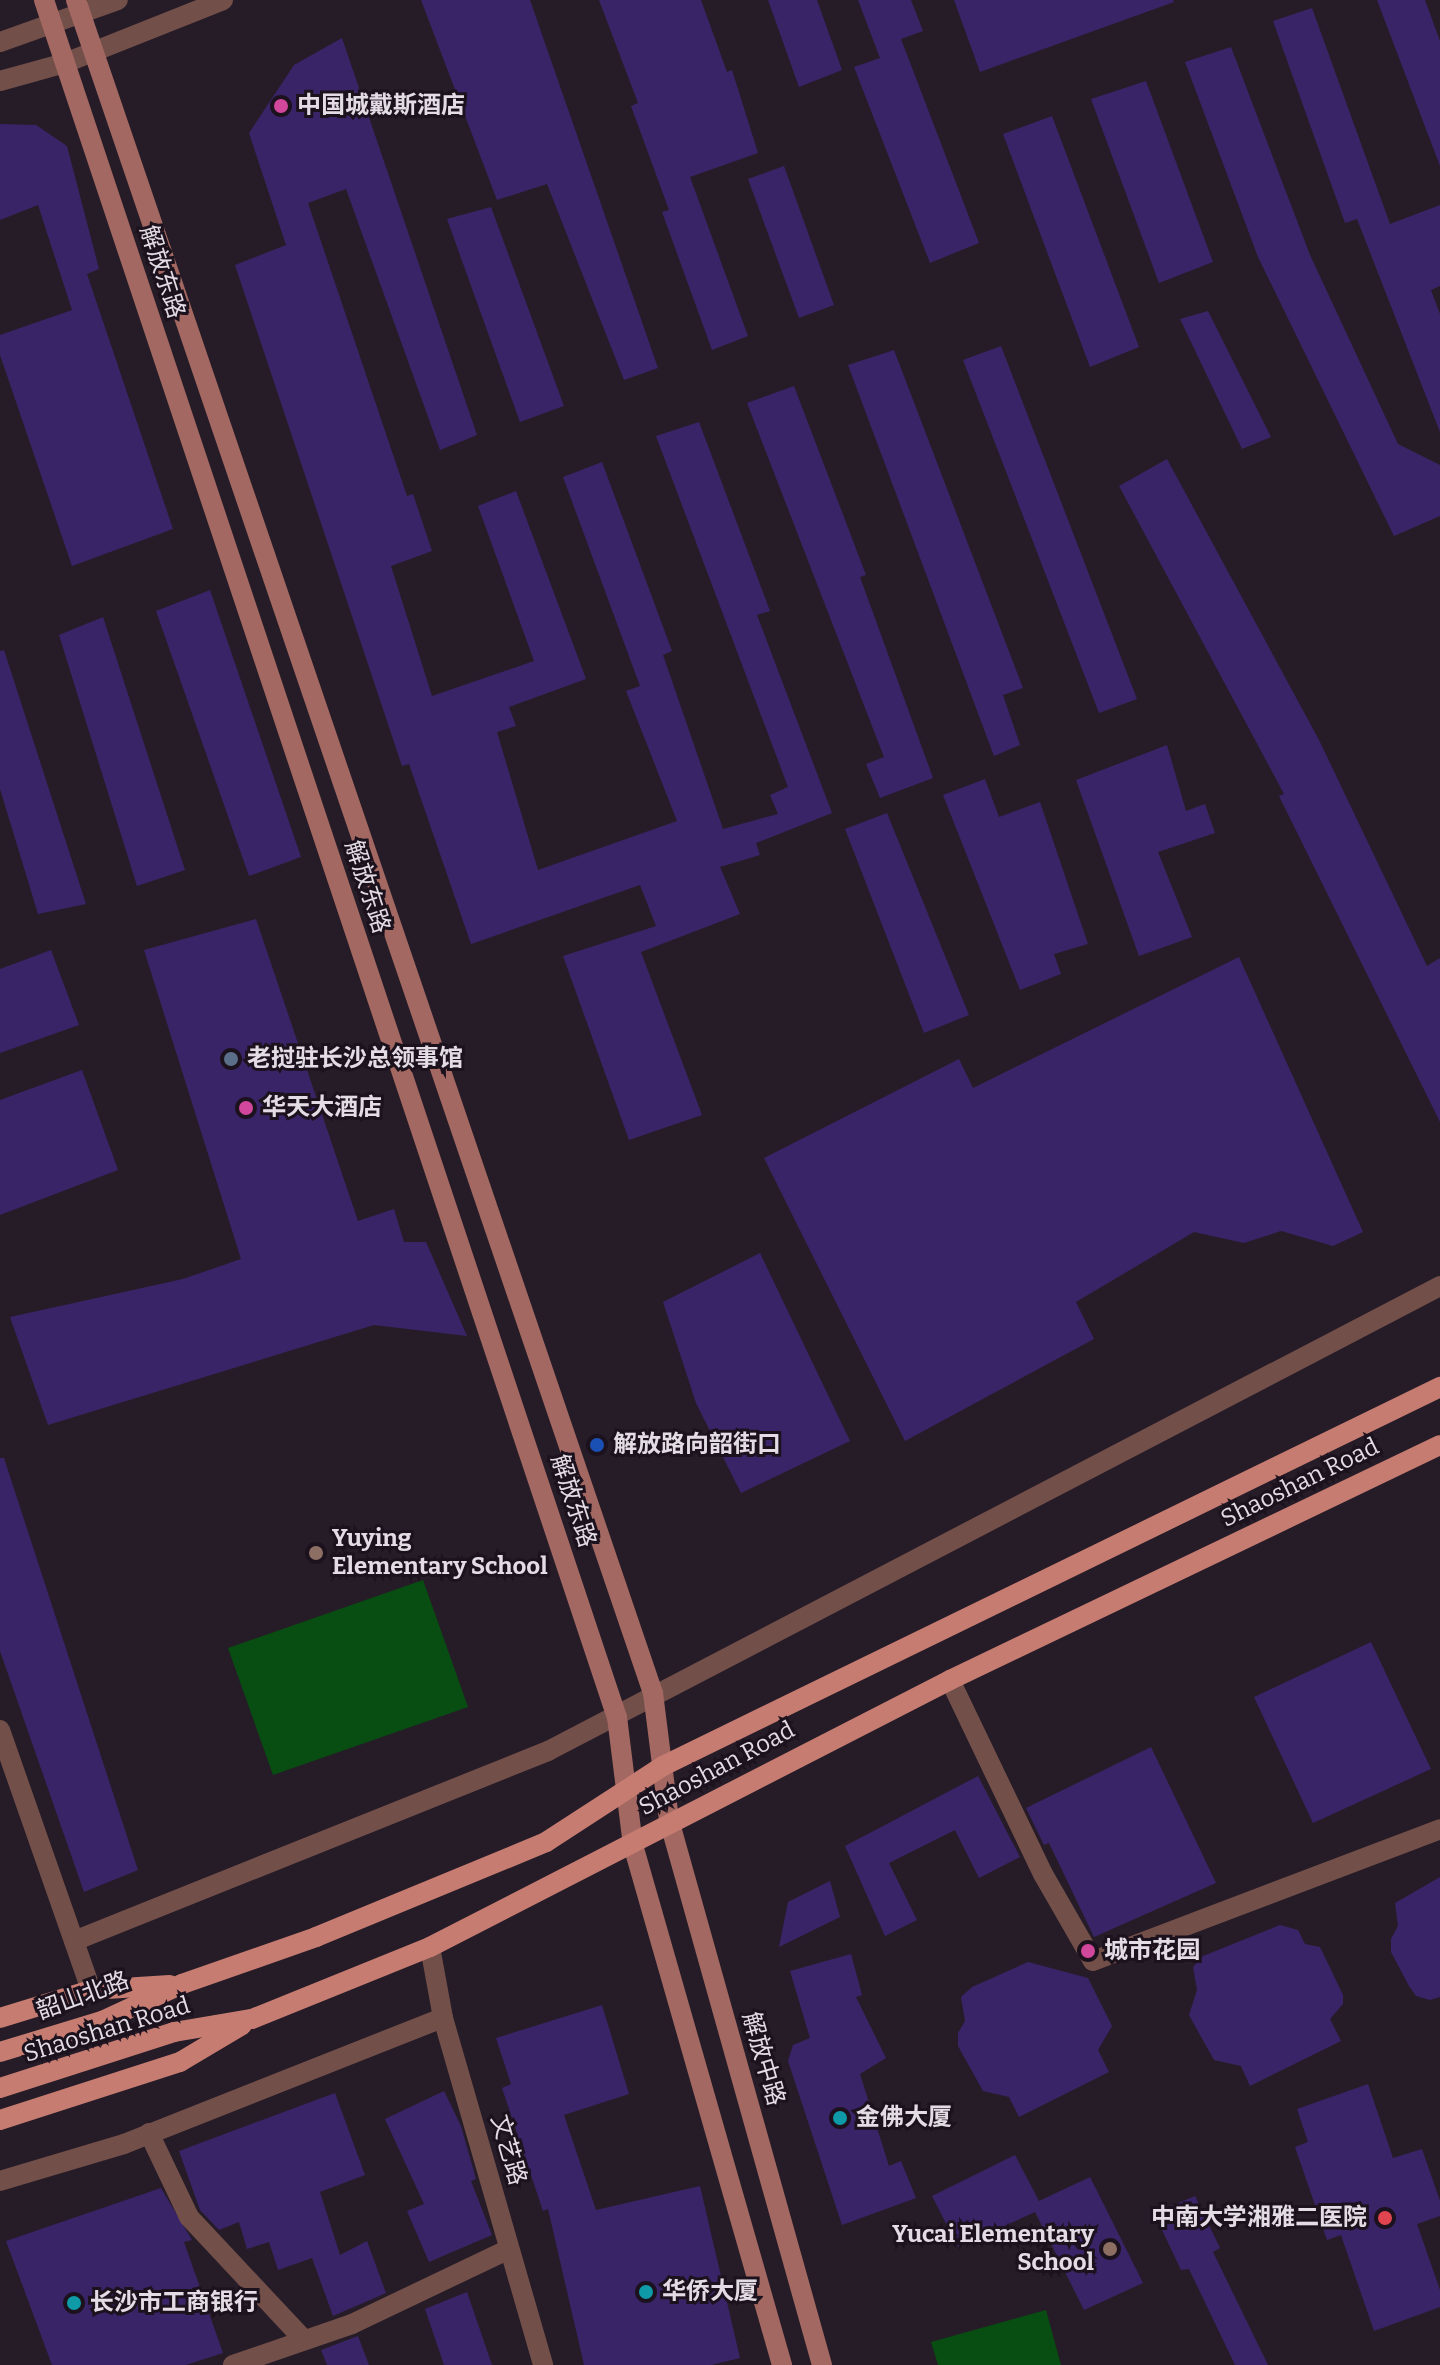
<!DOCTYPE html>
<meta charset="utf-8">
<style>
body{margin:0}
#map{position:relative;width:1440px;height:2365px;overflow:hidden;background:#261c27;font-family:Bitter,"Noto Sans SC",serif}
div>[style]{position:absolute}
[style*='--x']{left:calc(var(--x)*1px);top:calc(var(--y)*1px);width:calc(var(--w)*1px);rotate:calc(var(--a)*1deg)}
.green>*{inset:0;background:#084d11}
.building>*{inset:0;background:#392468}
.minor>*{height:20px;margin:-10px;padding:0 10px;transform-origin:10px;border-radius:10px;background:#734f4a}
.tertiary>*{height:20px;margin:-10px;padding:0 10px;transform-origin:10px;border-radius:10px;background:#734f4a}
.secondary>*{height:20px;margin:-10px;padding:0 10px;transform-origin:10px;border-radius:10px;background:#a26861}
.primary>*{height:20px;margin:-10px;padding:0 10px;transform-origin:10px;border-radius:10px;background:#c77c72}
.dots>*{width:22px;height:22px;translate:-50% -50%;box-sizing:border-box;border:4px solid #1c121e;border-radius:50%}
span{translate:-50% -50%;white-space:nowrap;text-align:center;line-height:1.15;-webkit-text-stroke:6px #1c121e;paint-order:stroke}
.poi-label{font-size:24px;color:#e3dce4;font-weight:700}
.left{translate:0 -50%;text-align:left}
.right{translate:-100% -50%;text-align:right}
.street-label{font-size:24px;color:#e3dce4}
</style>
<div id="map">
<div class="green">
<div style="clip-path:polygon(423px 1580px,468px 1707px,273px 1775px,228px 1648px)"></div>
<div style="clip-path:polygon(1046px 2310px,1061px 2365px,938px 2365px,931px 2342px)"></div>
</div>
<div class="building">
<div style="clip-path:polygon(421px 0,530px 0,658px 368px,624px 380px,547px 184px,497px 200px)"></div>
<div style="clip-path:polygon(599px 0,701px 0,727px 72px,732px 70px,758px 153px,690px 177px,748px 336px,712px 350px,662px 212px,669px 210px,631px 106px,638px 103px)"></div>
<div style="clip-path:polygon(768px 0,817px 0,842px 70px,799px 87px)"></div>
<div style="clip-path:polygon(858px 0,911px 0,923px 31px,901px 39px,979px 243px,930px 263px,854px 67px,880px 58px)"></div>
<div style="clip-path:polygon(954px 0,1173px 0,1174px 2px,980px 72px)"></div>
<div style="clip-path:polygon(1377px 0,1425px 0,1440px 41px,1440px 166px)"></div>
<div style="clip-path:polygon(1312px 8px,1390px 224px,1440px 205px,1440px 286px,1431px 290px,1440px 314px,1440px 432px,1357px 219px,1345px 223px,1273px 21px)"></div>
<div style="clip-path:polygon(342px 38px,477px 435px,440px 450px,346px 189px,308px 203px,407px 496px,413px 494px,432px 551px,391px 566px,432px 696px,534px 661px,478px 506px,516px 491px,586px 679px,509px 707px,516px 726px,497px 732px,538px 870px,677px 821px,626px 691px,640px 686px,563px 477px,602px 462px,672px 651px,663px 655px,723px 829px,778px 814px,770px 795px,788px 787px,656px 436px,699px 422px,770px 611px,757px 615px,832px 813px,756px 843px,760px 855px,720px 867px,740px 914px,641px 952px,702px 1115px,629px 1140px,563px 956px,656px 926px,640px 885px,471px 944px,409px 764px,402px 766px,235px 265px,286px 245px,249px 133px,294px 65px)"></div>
<div style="clip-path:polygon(1231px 47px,1310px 255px,1398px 444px,1440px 465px,1440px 516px,1394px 536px,1258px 257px,1185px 62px)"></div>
<div style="clip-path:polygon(1146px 81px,1213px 262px,1159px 283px,1091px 99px)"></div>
<div style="clip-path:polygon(1052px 116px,1139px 347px,1090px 367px,1003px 134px)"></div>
<div style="clip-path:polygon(0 124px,36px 125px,67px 146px,99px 269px,87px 274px,173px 529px,72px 566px,0 355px,0 335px,72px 310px,38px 205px,0 220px)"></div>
<div style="clip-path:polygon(784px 166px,834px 305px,799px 318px,748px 179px)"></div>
<div style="clip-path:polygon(491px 207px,564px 406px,520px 422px,447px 219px)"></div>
<div style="clip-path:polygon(1208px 311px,1271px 437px,1242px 449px,1180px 319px)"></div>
<div style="clip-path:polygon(1001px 346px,1137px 699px,1099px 713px,963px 360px)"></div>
<div style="clip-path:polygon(894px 350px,1023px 688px,1003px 695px,1020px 745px,994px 756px,848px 365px)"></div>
<div style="clip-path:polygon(794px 386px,866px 575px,860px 577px,933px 778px,880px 798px,866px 764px,884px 757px,747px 403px)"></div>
<div style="clip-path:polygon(1167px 459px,1319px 740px,1427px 966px,1440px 958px,1440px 1122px,1279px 796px,1284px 794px,1119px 486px)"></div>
<div style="clip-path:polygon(210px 590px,301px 857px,249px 876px,156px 611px)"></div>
<div style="clip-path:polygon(103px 617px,185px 870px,137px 886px,59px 635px)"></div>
<div style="clip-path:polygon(4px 650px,86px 904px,38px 914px,0 789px,0 651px)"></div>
<div style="clip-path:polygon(1167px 745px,1186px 811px,1205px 804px,1215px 833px,1158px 852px,1192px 937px,1139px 956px,1076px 780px)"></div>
<div style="clip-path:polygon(985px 779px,999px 817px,1040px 802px,1088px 944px,1054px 954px,1061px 974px,1020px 990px,943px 795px)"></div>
<div style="clip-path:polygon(887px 813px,969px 1015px,924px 1033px,845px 829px)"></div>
<div style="clip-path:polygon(256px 919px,358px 1221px,394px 1209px,404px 1242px,426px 1242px,467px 1336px,374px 1325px,48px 1425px,10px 1317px,183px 1279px,241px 1259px,144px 950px)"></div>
<div style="clip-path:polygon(51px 950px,79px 1025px,0 1053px,0 969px)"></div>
<div style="clip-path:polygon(1239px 957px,1363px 1232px,1333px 1246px,1281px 1231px,1244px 1243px,1194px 1232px,1076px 1302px,1094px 1339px,905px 1441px,764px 1158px,959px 1059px,973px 1088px)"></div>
<div style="clip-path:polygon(82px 1070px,118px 1170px,0 1215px,0 1100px)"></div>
<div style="clip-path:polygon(760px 1253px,850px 1441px,741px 1493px,696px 1403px,663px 1302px)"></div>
<div style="clip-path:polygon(0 1458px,4px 1458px,138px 1870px,84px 1892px,0 1651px)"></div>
<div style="clip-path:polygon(1371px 1642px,1431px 1769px,1313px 1823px,1254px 1697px)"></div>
<div style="clip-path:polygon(1151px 1747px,1216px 1883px,1094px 1937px,1049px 1843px,1044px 1845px,1026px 1808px)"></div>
<div style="clip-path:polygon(978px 1776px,1020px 1857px,979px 1878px,955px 1830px,889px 1863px,917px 1920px,885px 1936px,845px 1846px)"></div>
<div style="clip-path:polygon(1440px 1877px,1440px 1997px,1430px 2000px,1416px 1996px,1409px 1986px,1391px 1952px,1391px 1939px,1398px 1926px,1395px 1903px)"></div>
<div style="clip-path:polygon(830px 1881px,840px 1917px,779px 1947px,788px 1902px)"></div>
<div style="clip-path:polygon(1280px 1925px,1298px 1930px,1305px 1944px,1320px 1947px,1343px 1995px,1343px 2004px,1330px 2019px,1341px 2041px,1250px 2086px,1241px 2066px,1214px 2060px,1189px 2015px,1197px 1990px,1193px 1967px,1203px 1956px)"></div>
<div style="clip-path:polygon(851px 1954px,862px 1995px,856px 1997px,886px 2058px,860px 2074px,889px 2166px,901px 2161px,916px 2198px,842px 2225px,788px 2061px,793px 2045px,810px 2038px,790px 1971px)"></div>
<div style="clip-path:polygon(1028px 1962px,1088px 1978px,1112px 2026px,1098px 2050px,1109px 2072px,1019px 2117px,1009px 2097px,983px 2091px,958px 2046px,958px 2033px,965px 2021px,961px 1997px,972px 1987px)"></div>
<div style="clip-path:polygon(602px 2005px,629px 2094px,564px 2115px,596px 2210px,700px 2186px,740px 2358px,711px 2365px,584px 2365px,548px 2209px,543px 2211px,502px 2088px,511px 2084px,496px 2038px)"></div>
<div style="clip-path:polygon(1368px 2084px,1393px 2158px,1422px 2149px,1440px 2201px,1440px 2216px,1417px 2224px,1440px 2290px,1440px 2307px,1374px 2331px,1341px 2235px,1327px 2240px,1295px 2147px,1308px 2142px,1297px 2109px)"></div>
<div style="clip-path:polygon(444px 2091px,461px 2126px,476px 2179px,471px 2181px,492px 2235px,429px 2262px,407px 2211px,424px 2204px,385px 2119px)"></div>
<div style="clip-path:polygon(335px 2093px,365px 2175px,320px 2192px,340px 2255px,367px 2241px,386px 2293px,333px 2316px,312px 2258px,278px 2270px,269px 2242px,247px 2249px,239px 2222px,219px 2230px,200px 2210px,179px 2151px)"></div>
<div style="clip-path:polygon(1015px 2155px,1039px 2201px,1090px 2177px,1143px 2283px,1084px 2310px,1035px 2212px,958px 2247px,932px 2196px)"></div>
<div style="clip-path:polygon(161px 2188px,192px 2240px,184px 2242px,223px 2353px,186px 2365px,52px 2365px,6px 2241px)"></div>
<div style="clip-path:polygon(1195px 2196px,1220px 2248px,1213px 2252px,1268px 2365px,1235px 2365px,1189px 2269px,1181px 2270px,1154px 2213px)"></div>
<div style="clip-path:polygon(467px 2292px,492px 2365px,444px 2365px,425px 2309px)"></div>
<div style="clip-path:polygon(358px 2336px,369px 2365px,327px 2365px,321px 2350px)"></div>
</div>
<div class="minor">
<div style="--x:950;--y:1680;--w:215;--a:64.4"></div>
<div style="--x:1043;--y:1874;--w:100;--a:60.1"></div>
<div style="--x:1093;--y:1961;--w:371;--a:-20.8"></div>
<div style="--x:0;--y:1730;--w:275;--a:70.7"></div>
<div style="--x:74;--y:1941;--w:511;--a:-21.84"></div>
<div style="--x:548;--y:1751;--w:1006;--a:-27.53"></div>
<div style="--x:430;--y:1947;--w:72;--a:79.6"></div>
<div style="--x:443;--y:2018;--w:361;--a:73.9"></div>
<div style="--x:149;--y:2133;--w:93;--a:64.5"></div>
<div style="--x:189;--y:2217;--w:168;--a:46.9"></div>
<div style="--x:0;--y:2181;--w:129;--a:-16.6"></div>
<div style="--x:124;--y:2144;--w:343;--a:-21.6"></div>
<div style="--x:233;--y:2365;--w:126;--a:-19"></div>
<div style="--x:352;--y:2324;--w:174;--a:-25.5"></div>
</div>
<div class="tertiary">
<div style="--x:0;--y:42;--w:125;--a:-19.6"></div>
<div style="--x:0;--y:81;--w:67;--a:-15.5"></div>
<div style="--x:65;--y:63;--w:170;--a:-21.7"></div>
</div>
<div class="secondary">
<div style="--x:44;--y:0;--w:1810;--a:71.55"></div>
<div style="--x:617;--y:1717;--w:129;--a:82.9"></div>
<div style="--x:633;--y:1845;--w:541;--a:74.01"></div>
<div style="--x:76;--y:0;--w:1789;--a:71.18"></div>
<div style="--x:653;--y:1693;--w:128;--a:82.8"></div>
<div style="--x:669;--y:1820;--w:566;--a:74.32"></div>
</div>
<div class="primary">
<div style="--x:0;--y:2018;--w:95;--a:-17.1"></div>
<div style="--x:91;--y:1990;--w:79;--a:-3.6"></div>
<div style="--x:0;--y:2052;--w:107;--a:-16.9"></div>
<div style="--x:102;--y:2021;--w:88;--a:-24.8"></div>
<div style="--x:182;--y:1984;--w:142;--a:-19.3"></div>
<div style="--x:316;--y:1937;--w:249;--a:-22.4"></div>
<div style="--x:546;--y:1842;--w:140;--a:-33"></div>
<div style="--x:663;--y:1766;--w:865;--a:-26"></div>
<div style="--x:0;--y:2088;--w:183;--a:-17.8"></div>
<div style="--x:174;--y:2032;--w:79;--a:-9.5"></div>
<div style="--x:252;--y:2019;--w:192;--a:-22"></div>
<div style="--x:430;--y:1947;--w:585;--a:-27.18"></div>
<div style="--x:950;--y:1680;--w:543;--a:-25.62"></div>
<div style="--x:0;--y:2120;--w:189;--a:-17.9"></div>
<div style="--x:180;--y:2062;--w:72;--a:-30.8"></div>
</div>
<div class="dots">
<div style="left:281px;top:106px;background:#d1479c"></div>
<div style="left:231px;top:1059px;background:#5c6f8a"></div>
<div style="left:246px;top:1108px;background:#d1479c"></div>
<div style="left:597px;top:1445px;background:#1a4fb4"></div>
<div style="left:316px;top:1553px;background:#8d6e63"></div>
<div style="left:1088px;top:1951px;background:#d1479c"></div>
<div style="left:840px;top:2118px;background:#0f9aa8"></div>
<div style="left:1385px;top:2218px;background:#e0444e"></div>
<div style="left:1110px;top:2249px;background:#8d6e63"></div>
<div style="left:646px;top:2292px;background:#0f9aa8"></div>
<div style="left:74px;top:2303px;background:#0f9aa8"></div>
</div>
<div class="poi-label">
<span class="left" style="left:297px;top:106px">中国城戴斯酒店</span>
<span class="left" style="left:247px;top:1059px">老挝驻长沙总领事馆</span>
<span class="left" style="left:262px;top:1108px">华天大酒店</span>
<span class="left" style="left:613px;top:1445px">解放路向韶街口</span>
<span class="left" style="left:332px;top:1553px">Yuying<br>Elementary School</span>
<span class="left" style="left:1104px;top:1951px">城市花园</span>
<span class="left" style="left:856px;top:2118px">金佛大厦</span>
<span class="right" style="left:1367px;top:2218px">中南大学湘雅二医院</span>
<span class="right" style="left:1094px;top:2249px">Yucai Elementary<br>School</span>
<span class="left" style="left:662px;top:2292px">华侨大厦</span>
<span class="left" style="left:90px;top:2303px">长沙市工商银行</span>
</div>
<div class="street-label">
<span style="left:162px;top:272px;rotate:72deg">解放东路</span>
<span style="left:367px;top:887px;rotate:72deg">解放东路</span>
<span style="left:1300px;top:1483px;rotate:-26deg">Shaoshan Road</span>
<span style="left:573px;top:1501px;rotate:72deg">解放东路</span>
<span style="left:717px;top:1769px;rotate:-28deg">Shaoshan Road</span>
<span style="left:83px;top:1996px;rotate:-20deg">韶山北路</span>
<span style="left:107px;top:2030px;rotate:-17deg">Shaoshan Road</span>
<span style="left:763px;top:2059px;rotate:74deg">解放中路</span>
<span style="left:508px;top:2150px;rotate:74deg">文艺路</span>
</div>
</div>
